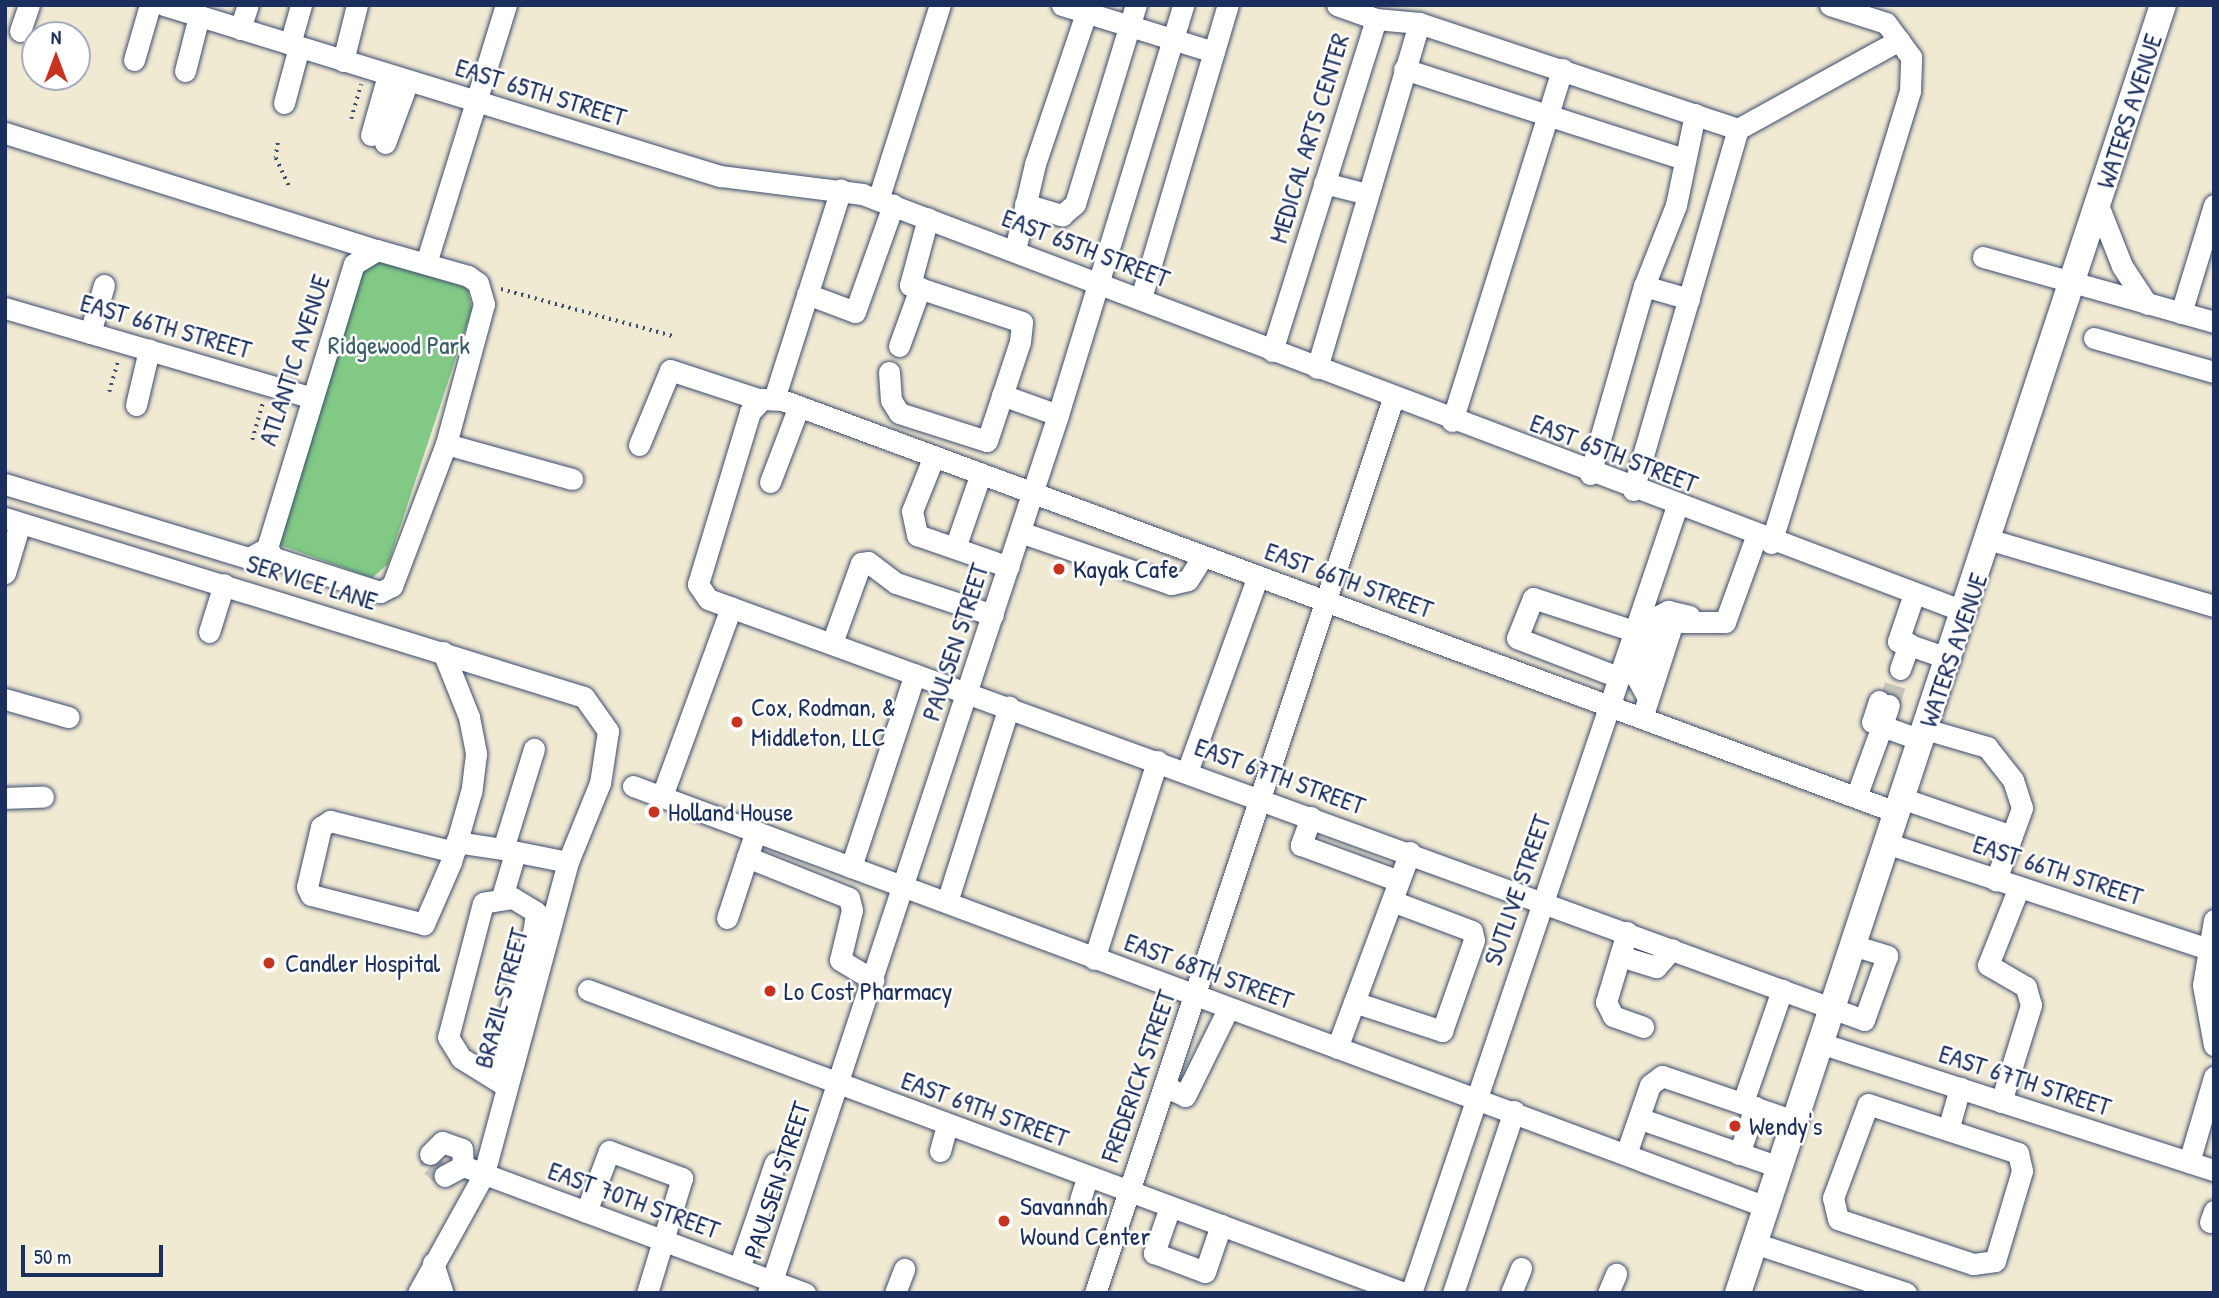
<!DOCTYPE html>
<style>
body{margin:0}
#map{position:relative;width:2219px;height:1298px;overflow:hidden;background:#f1ead3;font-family:"Patrick Hand",sans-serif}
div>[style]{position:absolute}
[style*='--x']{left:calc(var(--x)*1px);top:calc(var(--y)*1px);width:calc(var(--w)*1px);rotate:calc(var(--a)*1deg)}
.green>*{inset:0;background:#81c985}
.minor-tunnel>*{height:21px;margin-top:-10.5px;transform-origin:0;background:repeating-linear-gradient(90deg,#c6c5bc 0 21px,transparent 0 31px)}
.path>*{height:3.5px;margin-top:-1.75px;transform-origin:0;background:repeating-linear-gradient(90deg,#3b4b70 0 2px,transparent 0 7px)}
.roads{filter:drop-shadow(0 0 2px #3b4b70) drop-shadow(0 0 2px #3b4b70)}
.minor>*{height:21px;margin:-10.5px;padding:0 10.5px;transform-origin:10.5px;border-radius:10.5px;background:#fff}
.major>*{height:26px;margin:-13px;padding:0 13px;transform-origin:13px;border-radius:13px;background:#fff}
.dots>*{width:19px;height:19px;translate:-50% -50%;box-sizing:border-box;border:4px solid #fff;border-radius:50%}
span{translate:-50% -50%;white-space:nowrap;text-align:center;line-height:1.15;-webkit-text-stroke:5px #fff;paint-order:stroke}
.street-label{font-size:26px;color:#1b2f5e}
.park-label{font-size:26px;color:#3a5d6a}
.poi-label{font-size:26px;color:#1b2f5e}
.left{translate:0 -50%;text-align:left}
.frame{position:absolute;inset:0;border:7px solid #1b2f5e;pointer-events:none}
.north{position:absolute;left:21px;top:21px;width:70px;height:70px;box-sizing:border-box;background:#fff;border:2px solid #a4acbf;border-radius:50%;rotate:0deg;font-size:19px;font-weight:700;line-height:28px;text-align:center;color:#1b2f5e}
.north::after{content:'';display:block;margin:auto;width:24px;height:32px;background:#c8321e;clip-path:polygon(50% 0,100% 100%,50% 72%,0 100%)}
.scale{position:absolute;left:21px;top:1245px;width:142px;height:32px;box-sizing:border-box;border:4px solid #1b2f5e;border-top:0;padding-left:9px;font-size:21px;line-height:24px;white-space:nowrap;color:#1b2f5e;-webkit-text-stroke:5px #fff;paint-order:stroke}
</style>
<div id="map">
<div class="green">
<div style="clip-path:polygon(373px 258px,467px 288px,472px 309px,388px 564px,372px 578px,277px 544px,361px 268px)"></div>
</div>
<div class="minor-tunnel">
<div style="--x:1889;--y:705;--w:38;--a:-73"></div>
<div style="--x:430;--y:1154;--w:11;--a:85"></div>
<div style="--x:431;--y:1165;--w:17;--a:40"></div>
</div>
<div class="path">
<div style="--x:351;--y:119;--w:36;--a:-74"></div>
<div style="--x:278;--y:143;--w:15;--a:98"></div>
<div style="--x:276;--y:158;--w:33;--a:65"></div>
<div style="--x:501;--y:289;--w:178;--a:15.3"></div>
<div style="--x:109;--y:392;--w:32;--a:-74"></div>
<div style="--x:252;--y:440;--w:40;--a:-74"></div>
</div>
<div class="roads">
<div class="minor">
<div style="--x:164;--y:5;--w:582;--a:17.1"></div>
<div style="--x:720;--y:176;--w:143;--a:7.2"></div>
<div style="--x:862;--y:194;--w:1180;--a:20.74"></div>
<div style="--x:1062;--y:5;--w:159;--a:17.2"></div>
<div style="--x:1337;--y:5;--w:41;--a:19.7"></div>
<div style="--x:240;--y:29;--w:25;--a:-72"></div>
<div style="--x:20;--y:31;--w:28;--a:-71"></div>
<div style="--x:290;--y:44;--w:41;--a:-74.2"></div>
<div style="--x:134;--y:60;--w:57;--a:-73.8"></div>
<div style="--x:343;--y:61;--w:58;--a:-76"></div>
<div style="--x:1404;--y:69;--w:291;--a:17.8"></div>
<div style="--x:185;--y:71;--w:57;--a:-75.7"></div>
<div style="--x:284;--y:103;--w:58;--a:-75"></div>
<div style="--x:5;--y:133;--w:390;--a:17.5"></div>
<div style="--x:371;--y:135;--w:62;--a:-74.2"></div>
<div style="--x:385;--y:143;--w:66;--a:-69.6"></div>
<div style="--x:1324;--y:183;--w:44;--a:14.3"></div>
<div style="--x:878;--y:200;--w:205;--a:-72.4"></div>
<div style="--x:1025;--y:204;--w:39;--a:17"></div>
<div style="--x:1062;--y:215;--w:17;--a:-40"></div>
<div style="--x:1075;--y:204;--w:208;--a:-73"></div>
<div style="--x:2098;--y:205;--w:66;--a:68.5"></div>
<div style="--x:2122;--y:266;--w:45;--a:56.7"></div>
<div style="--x:377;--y:250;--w:95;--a:15.9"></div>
<div style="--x:468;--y:276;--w:12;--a:35"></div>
<div style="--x:478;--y:283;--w:22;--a:74"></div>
<div style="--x:484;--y:304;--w:145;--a:105.2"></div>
<div style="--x:446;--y:444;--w:152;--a:110.8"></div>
<div style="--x:392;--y:586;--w:13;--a:153"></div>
<div style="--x:380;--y:592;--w:111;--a:-162.2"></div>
<div style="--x:274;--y:558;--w:12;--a:-125"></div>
<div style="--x:267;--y:548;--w:297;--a:-73"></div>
<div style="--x:354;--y:264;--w:27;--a:-31"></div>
<div style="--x:1015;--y:250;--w:88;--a:-76.9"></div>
<div style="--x:1035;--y:164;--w:159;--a:-71.3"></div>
<div style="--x:1983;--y:257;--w:240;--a:15.7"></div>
<div style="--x:427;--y:260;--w:267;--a:-72.8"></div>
<div style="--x:1644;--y:286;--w:47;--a:16.1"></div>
<div style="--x:807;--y:294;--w:51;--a:20.6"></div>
<div style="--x:855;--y:312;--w:114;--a:-70.4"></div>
<div style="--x:1141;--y:298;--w:306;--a:-73.5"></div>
<div style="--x:5;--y:308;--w:318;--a:16.3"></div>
<div style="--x:2181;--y:313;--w:113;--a:-73"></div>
<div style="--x:90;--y:333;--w:50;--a:-73.7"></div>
<div style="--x:2094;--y:338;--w:125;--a:15.8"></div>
<div style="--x:899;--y:346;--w:62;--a:-70.1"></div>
<div style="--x:1272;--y:351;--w:348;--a:-72.6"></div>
<div style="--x:1376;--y:19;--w:43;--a:5.3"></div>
<div style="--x:1419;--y:23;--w:336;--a:18.4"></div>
<div style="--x:1738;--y:129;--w:184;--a:-28.9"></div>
<div style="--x:1317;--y:368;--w:360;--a:-73.5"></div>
<div style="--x:889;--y:372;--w:28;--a:86"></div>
<div style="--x:891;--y:400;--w:15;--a:58"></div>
<div style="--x:899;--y:413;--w:92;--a:17.7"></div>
<div style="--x:987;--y:441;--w:104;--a:-71.6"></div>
<div style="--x:1020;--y:342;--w:20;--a:-84"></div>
<div style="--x:1022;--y:322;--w:118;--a:-161.7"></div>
<div style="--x:910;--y:285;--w:69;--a:-75"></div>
<div style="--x:1002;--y:395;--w:59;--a:19.7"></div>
<div style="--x:774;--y:399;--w:220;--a:-72.3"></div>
<div style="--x:136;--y:405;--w:57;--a:-76.7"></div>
<div style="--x:1452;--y:421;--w:369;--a:-72.6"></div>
<div style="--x:446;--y:444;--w:131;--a:15.5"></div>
<div style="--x:639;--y:445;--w:81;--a:-67.5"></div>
<div style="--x:670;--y:370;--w:96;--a:18.2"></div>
<div style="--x:934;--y:456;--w:59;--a:111.8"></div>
<div style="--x:912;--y:511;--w:25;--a:78"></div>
<div style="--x:917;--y:535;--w:97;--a:19.2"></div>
<div style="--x:1590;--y:474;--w:196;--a:-74"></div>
<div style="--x:1644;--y:286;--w:87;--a:-68.4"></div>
<div style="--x:1676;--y:205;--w:93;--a:-78.2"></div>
<div style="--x:770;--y:482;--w:81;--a:-69.1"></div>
<div style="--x:5;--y:484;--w:255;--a:16.9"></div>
<div style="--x:249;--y:558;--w:21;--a:-29"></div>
<div style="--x:1633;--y:490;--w:376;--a:-73.8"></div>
<div style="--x:5;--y:518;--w:606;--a:17.18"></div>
<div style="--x:584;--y:697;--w:42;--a:54.8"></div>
<div style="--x:608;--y:731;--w:53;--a:98.7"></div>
<div style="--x:600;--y:783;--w:85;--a:112.1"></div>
<div style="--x:568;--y:862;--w:323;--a:105.1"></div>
<div style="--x:484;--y:1174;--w:136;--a:119"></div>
<div style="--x:1020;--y:532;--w:160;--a:19"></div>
<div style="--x:1171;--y:584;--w:17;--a:-13"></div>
<div style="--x:1188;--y:580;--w:28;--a:-58"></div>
<div style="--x:1991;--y:540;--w:233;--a:16.5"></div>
<div style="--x:1771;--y:543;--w:473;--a:-72.9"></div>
<div style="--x:1910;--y:91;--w:34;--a:-88"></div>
<div style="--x:1911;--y:57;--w:42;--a:-126.3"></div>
<div style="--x:1886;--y:23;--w:59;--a:-162.2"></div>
<div style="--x:955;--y:548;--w:79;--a:-70.9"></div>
<div style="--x:5;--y:573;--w:52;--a:-73.3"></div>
<div style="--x:1914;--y:594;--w:50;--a:108.8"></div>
<div style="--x:1898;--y:641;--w:55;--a:19.1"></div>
<div style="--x:209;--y:632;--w:50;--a:-72.6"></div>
<div style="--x:832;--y:643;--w:85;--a:-70.1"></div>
<div style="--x:861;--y:563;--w:7;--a:-8"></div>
<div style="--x:868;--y:562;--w:35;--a:37"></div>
<div style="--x:896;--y:583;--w:102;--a:18.3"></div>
<div style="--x:443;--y:652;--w:70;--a:68.2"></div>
<div style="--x:469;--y:717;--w:38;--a:79"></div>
<div style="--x:476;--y:754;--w:38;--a:97"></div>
<div style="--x:471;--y:792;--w:73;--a:105.9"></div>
<div style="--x:451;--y:862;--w:68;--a:113.5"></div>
<div style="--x:424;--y:924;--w:117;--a:-165.6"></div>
<div style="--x:311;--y:895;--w:9;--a:-117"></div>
<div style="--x:307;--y:887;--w:62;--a:-76.9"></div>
<div style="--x:321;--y:827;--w:11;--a:-34"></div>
<div style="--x:330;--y:821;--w:128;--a:14"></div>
<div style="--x:1900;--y:669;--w:27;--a:-70"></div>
<div style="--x:1618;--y:677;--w:108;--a:-158.9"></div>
<div style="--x:1517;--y:638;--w:43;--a:-68.2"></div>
<div style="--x:1533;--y:598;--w:106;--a:18.1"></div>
<div style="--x:1648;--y:698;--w:25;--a:-119"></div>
<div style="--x:1636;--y:676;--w:61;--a:-72.8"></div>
<div style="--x:1654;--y:618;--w:16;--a:-27"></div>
<div style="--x:1668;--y:611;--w:22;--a:13"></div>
<div style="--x:5;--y:699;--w:66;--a:15.9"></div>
<div style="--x:1879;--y:701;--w:22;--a:108"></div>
<div style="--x:1872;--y:722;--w:11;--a:22"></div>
<div style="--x:1882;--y:726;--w:22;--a:-72"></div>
<div style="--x:1642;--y:718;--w:101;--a:-72.1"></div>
<div style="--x:1673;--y:622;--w:52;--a:0"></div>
<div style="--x:1725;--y:622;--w:90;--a:-70"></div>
<div style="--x:1925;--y:729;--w:65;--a:16.2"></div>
<div style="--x:1987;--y:747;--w:42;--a:51.8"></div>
<div style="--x:2013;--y:780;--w:29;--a:72"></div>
<div style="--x:2022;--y:808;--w:77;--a:109.9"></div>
<div style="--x:1187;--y:772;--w:208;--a:-70.1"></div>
<div style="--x:633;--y:786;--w:1209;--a:20.38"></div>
<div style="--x:662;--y:796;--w:201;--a:-69.9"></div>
<div style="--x:1856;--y:797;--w:76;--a:-69.9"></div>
<div style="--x:1882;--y:726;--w:41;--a:19.7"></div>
<div style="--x:5;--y:798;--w:38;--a:-2"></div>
<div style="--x:1901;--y:798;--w:117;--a:18.9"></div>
<div style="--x:1311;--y:817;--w:30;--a:110"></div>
<div style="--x:1301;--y:845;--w:104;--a:20.2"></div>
<div style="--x:756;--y:831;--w:28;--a:109"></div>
<div style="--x:747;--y:857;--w:110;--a:21.9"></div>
<div style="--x:849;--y:898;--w:12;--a:76"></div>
<div style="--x:852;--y:910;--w:51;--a:103.5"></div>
<div style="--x:840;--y:960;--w:39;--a:31"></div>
<div style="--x:456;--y:842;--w:48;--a:8.5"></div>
<div style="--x:503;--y:849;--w:105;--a:-72.8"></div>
<div style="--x:1886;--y:843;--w:345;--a:18.2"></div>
<div style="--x:503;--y:849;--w:66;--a:11.3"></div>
<div style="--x:851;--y:867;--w:203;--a:-71.7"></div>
<div style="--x:502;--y:897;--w:46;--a:-73.5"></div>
<div style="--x:947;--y:902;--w:205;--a:-72.4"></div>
<div style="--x:727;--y:918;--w:64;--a:-71.8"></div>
<div style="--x:2214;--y:920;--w:66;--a:99.6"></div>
<div style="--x:2203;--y:985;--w:61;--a:79.6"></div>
<div style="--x:1627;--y:932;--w:73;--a:106.7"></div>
<div style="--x:1606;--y:1002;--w:16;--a:63"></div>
<div style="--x:1613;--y:1016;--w:32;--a:20"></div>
<div style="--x:1852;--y:945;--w:37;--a:17"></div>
<div style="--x:1887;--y:956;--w:68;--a:109.8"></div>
<div style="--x:1864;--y:1020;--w:1230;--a:-159.99"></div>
<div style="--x:708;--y:599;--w:18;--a:-124"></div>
<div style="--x:698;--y:584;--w:180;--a:-73.2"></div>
<div style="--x:750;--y:412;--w:18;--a:-47"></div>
<div style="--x:762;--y:399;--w:20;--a:3"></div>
<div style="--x:782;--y:400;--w:1188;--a:20.3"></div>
<div style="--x:1620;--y:956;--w:38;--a:17"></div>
<div style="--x:1656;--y:967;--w:24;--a:-48"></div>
<div style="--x:1094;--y:959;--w:208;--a:-72.3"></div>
<div style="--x:588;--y:990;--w:870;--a:20.37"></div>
<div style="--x:1354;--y:1002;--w:93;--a:18.2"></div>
<div style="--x:1442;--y:1031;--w:96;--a:-70.6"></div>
<div style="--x:1474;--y:940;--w:9;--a:-103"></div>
<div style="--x:1472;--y:931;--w:85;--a:-159.4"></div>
<div style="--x:1820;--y:1043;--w:414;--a:17.9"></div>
<div style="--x:1337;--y:1048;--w:209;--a:-69.6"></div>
<div style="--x:491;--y:1076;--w:154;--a:-73.8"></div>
<div style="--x:534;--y:928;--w:16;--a:-83"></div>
<div style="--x:536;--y:912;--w:27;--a:-149"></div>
<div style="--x:513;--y:898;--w:30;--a:171"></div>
<div style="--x:483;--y:903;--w:138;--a:104.6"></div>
<div style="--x:448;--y:1037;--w:25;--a:58"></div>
<div style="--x:461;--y:1058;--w:53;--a:31.9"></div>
<div style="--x:1164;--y:1086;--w:23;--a:25"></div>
<div style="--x:1185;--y:1096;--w:97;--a:-63.7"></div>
<div style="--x:1743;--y:1102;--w:119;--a:-70.8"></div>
<div style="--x:2001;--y:1102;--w:102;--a:-72.8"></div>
<div style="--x:2031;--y:1005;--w:19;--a:-106"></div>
<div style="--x:2026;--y:987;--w:44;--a:-149.9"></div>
<div style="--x:1988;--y:965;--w:84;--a:-68.3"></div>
<div style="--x:1868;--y:1104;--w:158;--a:18.1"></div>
<div style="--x:2018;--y:1153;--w:18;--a:77"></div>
<div style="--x:2022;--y:1171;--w:94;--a:106.7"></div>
<div style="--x:1995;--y:1261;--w:22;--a:172"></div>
<div style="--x:1973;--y:1264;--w:142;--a:-161.6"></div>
<div style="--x:1838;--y:1219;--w:22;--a:-103"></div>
<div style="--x:1833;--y:1198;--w:100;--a:-69.6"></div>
<div style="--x:1641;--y:1119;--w:146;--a:19.2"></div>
<div style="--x:1948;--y:1130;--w:44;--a:-74.1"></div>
<div style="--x:940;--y:1151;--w:27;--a:-75"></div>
<div style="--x:430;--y:1154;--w:17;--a:-45"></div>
<div style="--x:442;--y:1142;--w:21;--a:19"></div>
<div style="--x:462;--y:1149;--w:17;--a:87"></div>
<div style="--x:463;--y:1166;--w:21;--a:152"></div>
<div style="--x:1626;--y:1154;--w:73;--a:-70.8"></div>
<div style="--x:1650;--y:1085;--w:15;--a:-37"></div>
<div style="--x:1662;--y:1076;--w:139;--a:18.8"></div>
<div style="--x:1739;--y:1154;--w:50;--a:-71.2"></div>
<div style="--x:2189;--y:1162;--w:89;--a:-73.6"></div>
<div style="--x:463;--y:1166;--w:365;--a:20.4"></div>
<div style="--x:1080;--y:1200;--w:25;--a:-72"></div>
<div style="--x:1170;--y:1207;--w:49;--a:109.2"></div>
<div style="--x:1154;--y:1253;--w:54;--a:20.4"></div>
<div style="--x:1205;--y:1272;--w:50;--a:-71.2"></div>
<div style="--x:586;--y:1212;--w:65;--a:-69.3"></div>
<div style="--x:609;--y:1151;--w:78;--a:20.3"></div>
<div style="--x:682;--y:1178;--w:120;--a:106.9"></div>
<div style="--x:2210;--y:1222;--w:12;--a:-70"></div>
<div style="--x:1754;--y:1243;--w:160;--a:18.2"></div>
<div style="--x:433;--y:1263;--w:32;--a:72"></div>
<div style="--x:739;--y:1268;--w:111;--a:-71.1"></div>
<div style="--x:768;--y:1293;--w:925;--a:-71.72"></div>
<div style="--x:1058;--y:415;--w:429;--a:-73"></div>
<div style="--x:895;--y:1293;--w:26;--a:-69"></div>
<div style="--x:1095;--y:1293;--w:942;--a:-71.57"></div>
<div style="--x:1411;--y:1293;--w:831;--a:-71.33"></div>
<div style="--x:1453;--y:1293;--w:192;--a:-71.5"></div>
<div style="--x:1511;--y:1293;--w:27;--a:-68"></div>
<div style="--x:1608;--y:1293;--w:21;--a:-67"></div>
</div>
<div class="major">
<div style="--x:1738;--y:1293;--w:1356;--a:-71.74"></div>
</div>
</div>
<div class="dots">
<div style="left:1059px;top:569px;background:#c8321e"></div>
<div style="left:737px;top:722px;background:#c8321e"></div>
<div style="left:654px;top:812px;background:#c8321e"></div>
<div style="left:269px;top:963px;background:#c8321e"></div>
<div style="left:770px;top:991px;background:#c8321e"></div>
<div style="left:1735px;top:1126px;background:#c8321e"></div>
<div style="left:1004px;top:1221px;background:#c8321e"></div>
</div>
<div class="street-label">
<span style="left:541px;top:92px;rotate:17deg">EAST 65TH STREET</span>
<span style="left:2129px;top:111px;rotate:-72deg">WATERS AVENUE</span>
<span style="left:1309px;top:138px;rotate:-73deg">MEDICAL ARTS CENTER</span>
<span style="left:1086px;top:248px;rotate:21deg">EAST 65TH STREET</span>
<span style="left:166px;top:326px;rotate:16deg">EAST 66TH STREET</span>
<span style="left:294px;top:360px;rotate:-72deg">ATLANTIC AVENUE</span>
<span style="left:1614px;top:453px;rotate:21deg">EAST 65TH STREET</span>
<span style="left:1349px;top:580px;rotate:20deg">EAST 66TH STREET</span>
<span style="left:312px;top:582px;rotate:17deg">SERVICE LANE</span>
<span style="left:955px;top:642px;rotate:-72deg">PAULSEN STREET</span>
<span style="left:1953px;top:650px;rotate:-71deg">WATERS AVENUE</span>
<span style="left:1280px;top:776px;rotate:20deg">EAST 67TH STREET</span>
<span style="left:2058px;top:870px;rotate:18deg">EAST 66TH STREET</span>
<span style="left:1517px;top:890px;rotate:-71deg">SUTLIVE STREET</span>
<span style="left:1209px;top:971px;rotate:20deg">EAST 68TH STREET</span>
<span style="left:501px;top:998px;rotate:-75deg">BRAZIL STREET</span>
<span style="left:1138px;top:1076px;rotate:-71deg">FREDERICK STREET</span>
<span style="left:2025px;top:1080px;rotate:18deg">EAST 67TH STREET</span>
<span style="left:985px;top:1109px;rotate:20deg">EAST 69TH STREET</span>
<span style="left:777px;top:1180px;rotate:-72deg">PAULSEN STREET</span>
<span style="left:634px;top:1200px;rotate:20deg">EAST 70TH STREET</span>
</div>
<div class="park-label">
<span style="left:399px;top:345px">Ridgewood Park</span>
</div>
<div class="poi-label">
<span class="left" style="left:1073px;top:569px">Kayak Cafe</span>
<span class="left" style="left:751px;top:722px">Cox, Rodman, &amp;<br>Middleton, LLC</span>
<span class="left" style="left:668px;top:812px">Holland House</span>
<span class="left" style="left:285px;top:963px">Candler Hospital</span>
<span class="left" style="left:784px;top:991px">Lo Cost Pharmacy</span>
<span class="left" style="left:1749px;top:1126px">Wendy's</span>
<span class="left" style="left:1020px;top:1221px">Savannah<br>Wound Center</span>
</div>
<div class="frame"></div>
<div class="north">N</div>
<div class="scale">50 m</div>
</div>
